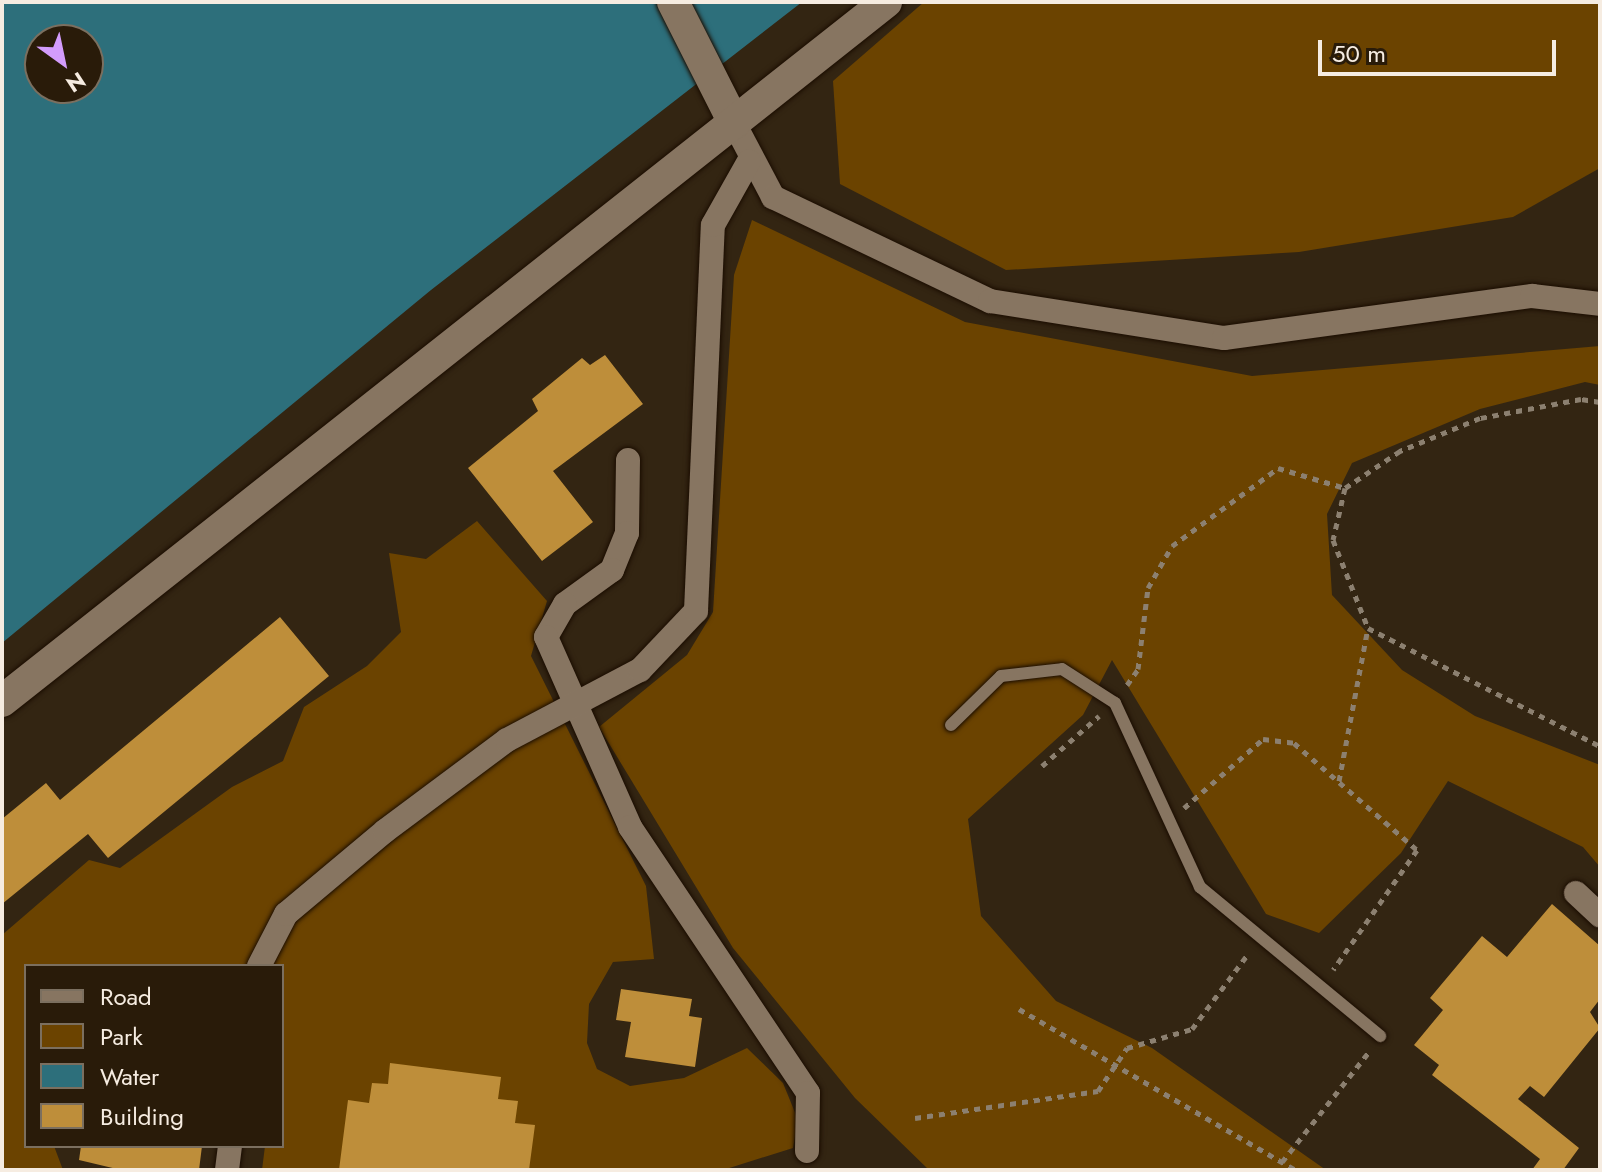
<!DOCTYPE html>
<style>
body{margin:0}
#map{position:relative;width:1602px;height:1172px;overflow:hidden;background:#332512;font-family:Jost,sans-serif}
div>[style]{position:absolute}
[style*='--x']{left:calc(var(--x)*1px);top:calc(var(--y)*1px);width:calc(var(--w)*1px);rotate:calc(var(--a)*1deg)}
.green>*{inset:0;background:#6b4300}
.water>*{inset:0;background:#2d6f7b}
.building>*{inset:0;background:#be8e3a}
.path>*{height:5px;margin-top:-2.5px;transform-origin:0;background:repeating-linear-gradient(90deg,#8c8070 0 6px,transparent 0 12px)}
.roads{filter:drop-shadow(0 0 2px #1b0d00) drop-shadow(0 0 2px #1b0d00)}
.service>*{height:12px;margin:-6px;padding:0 6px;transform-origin:6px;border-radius:6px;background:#877561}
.minor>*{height:24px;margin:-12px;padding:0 12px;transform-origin:12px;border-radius:12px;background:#877561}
.tertiary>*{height:32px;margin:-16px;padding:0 16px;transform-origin:16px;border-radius:16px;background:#877561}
span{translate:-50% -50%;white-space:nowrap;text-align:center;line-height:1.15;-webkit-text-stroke:8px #291b09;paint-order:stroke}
.frame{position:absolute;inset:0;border:4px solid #f6ece1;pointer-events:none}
.legend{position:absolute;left:24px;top:964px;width:260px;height:184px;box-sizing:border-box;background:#291b09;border:2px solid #7b6f5f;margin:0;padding:10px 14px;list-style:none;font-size:24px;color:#f6ece1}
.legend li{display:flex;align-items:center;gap:16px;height:40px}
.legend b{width:40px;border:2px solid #7b6f5f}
.north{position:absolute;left:24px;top:24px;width:80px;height:80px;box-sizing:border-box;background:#291b09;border:2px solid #7b6f5f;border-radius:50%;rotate:147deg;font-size:22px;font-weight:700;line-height:32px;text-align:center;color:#f6ece1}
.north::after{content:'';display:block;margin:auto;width:28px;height:36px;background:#d39cfc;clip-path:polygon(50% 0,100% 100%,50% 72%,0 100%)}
.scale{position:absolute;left:1318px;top:40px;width:238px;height:36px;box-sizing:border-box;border:4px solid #f6ece1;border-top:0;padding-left:10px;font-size:24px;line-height:28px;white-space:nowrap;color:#f6ece1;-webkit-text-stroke:6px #291b09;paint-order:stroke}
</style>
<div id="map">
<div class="green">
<div style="clip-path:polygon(924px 2px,1600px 2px,1600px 168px,1513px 217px,1299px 252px,1006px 270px,840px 184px,833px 81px)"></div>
<div style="clip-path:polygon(752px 220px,965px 322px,1252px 376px,1600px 346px,1600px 385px,1585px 382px,1480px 409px,1352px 463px,1327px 514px,1332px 595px,1402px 670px,1475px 716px,1600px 765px,1600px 867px,1583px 847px,1448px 781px,1401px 853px,1319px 933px,1266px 914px,1112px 660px,1083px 715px,968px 819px,981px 916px,1056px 1001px,1152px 1048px,1326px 1170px,929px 1170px,855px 1098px,733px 948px,599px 727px,687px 655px,713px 612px,734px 275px)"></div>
<div style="clip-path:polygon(477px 521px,547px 601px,531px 656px,646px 886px,654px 959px,613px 962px,589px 1004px,587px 1043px,597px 1069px,630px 1086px,684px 1078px,747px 1048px,783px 1083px,798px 1120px,793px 1148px,723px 1170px,262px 1170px,265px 1146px,282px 1146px,282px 966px,26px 966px,26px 1146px,54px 1146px,63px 1170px,2px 1170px,2px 935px,89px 860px,120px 868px,232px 787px,283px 761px,304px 707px,367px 666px,401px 632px,389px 553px,426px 559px)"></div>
</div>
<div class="water">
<div style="clip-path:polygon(evenodd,2px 2px,802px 2px,431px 290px,2px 643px,2px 2px,40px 40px,88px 40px,88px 88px,40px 88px,40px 40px)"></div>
</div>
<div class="building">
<div style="clip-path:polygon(605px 355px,643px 404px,553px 471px,593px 522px,542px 561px,468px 468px,538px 411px,532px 399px,582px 358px,590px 365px)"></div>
<div style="clip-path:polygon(280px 617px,329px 676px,108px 858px,88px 834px,2px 904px,2px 819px,46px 783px,60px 800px)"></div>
<div style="clip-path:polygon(1552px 904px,1600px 946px,1600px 999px,1590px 1012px,1600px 1028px,1544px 1097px,1530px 1086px,1518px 1099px,1579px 1148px,1563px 1170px,1532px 1170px,1540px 1159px,1432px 1075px,1439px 1065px,1414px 1045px,1443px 1010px,1430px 998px,1482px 936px,1507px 957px)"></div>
<div style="clip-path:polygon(621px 989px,692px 999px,689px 1016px,702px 1018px,695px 1067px,625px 1057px,631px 1022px,616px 1020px)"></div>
<div style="clip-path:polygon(390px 1063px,501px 1077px,498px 1099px,518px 1101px,515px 1123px,535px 1125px,529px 1170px,339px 1170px,348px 1100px,369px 1103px,372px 1083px,388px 1084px)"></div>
<div style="clip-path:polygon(81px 1146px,202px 1146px,199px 1170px,121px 1170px,79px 1160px)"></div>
</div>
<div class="path">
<div style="--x:1600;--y:402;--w:19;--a:-171"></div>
<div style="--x:1581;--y:399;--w:103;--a:169.3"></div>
<div style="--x:1480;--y:418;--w:87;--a:157.6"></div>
<div style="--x:1400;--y:451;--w:66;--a:146.1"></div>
<div style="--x:1345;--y:488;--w:53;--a:103"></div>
<div style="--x:1333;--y:540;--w:95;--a:68.3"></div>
<div style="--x:1368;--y:628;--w:260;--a:27"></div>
<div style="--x:1127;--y:685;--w:19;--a:-55"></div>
<div style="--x:1138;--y:669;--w:82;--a:-83"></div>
<div style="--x:1148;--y:588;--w:48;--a:-60.3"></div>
<div style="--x:1172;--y:546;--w:132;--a:-36.3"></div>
<div style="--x:1278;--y:468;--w:70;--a:16.6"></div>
<div style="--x:1042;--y:766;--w:76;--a:-41.3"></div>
<div style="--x:1339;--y:781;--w:156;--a:-79.3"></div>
<div style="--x:1184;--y:808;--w:105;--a:-41.1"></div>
<div style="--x:1263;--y:739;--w:31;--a:7"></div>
<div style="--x:1294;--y:743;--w:163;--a:41"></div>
<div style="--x:1417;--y:850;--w:146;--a:125"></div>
<div style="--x:1019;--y:1009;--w:320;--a:30.2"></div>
<div style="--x:915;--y:1118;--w:185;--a:-8.4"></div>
<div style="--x:1098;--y:1091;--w:52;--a:-56"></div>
<div style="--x:1127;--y:1048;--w:68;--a:-16.3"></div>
<div style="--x:1192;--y:1029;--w:94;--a:-53.3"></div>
<div style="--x:1282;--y:1162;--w:139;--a:-51.7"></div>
</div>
<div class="roads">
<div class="service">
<div style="--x:951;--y:725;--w:70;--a:-44.4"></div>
<div style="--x:1001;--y:676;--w:61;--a:-6.5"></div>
<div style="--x:1062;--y:669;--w:63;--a:32.7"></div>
<div style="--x:1115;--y:703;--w:203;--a:65.2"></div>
<div style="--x:1200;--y:887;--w:234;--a:39.6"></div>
</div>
<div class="minor">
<div style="--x:734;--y:123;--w:84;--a:62.2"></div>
<div style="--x:773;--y:197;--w:241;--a:25.6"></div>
<div style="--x:990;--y:301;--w:237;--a:9"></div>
<div style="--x:1224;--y:338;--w:311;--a:-7.8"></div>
<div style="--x:1532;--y:296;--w:68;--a:6.7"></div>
<div style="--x:628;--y:460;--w:73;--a:90.8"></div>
<div style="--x:627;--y:533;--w:40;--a:112"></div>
<div style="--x:612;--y:570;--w:58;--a:144.1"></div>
<div style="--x:565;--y:604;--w:38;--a:120"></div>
<div style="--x:546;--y:637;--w:208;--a:66.1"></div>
<div style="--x:630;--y:827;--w:320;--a:56.2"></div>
<div style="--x:808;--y:1093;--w:58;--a:91"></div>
<div style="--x:1576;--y:893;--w:33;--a:43"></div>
<div style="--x:259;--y:966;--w:59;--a:-62.6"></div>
<div style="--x:286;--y:914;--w:129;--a:-40"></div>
<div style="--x:385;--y:831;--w:152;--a:-36.7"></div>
<div style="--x:507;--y:740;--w:150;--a:-27.8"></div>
<div style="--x:640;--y:670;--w:81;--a:-46.5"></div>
<div style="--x:696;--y:611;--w:386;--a:-87.5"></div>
<div style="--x:713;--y:225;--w:73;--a:-60.6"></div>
<div style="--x:227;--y:1170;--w:24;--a:-83"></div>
</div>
<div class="tertiary">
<div style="--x:673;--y:2;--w:136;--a:63.2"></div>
<div style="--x:2;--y:701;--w:1127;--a:-38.33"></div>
</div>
</div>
<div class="frame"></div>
<ul class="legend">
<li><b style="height:10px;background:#877561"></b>Road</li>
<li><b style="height:22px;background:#6b4300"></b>Park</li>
<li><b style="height:22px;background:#2d6f7b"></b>Water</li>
<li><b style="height:22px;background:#be8e3a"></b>Building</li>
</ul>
<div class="north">N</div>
<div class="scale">50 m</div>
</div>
